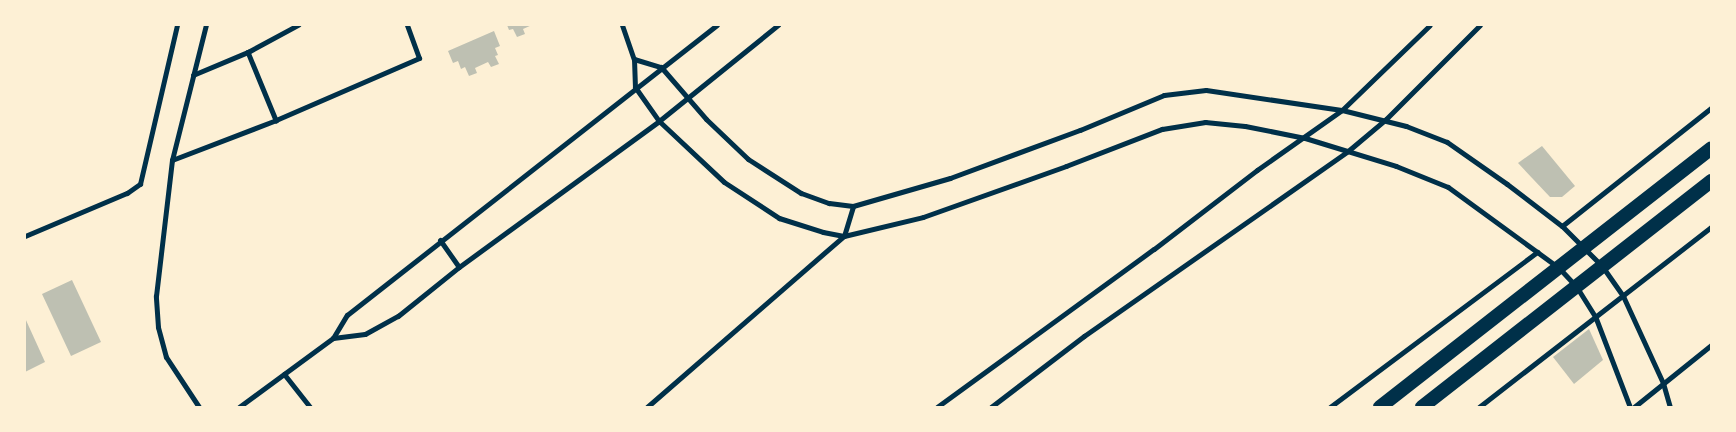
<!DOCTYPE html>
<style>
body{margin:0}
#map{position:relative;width:1736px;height:432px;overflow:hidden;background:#fdf0d5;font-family:"Titillium Web",sans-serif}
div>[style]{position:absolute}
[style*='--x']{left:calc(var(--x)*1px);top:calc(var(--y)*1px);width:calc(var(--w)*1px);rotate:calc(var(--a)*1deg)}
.building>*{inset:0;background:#bec0b2}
.pedestrian>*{height:4.5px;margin:-2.25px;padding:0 2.25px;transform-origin:2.25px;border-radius:2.25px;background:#003049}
.minor>*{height:5px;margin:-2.5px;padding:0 2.5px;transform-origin:2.5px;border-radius:2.5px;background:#003049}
.trunk>*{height:14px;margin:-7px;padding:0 7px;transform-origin:7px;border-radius:7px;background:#003049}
span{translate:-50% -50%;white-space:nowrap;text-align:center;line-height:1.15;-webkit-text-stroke:4px #fdf0d5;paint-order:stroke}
.frame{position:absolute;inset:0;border:26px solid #fdf0d5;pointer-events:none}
</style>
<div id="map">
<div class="building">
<div style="clip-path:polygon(507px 25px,532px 25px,523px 29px,525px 34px,517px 37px,513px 29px,509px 30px)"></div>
<div style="clip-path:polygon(494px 31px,500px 46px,495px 48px,498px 55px,495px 56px,499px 64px,491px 67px,488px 62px,475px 68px,477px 73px,469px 76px,465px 67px,461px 69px,458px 61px,453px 63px,448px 51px)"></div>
<div style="clip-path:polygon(1542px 146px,1575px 186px,1562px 197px,1550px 197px,1518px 163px)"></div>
<div style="clip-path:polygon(72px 280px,101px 342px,71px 356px,42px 294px)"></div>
<div style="clip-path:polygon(25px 318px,45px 362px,25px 372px)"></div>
<div style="clip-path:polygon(1589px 329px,1603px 360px,1574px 384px,1553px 357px)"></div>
</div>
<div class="pedestrian">
<div style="--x:248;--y:52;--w:74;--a:67.6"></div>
<div style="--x:193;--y:75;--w:60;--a:-22.7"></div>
<div style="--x:248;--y:52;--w:57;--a:-28.4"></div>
</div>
<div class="minor">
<div style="--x:622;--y:25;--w:36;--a:71"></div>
<div style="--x:634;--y:59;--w:28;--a:88"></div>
<div style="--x:635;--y:87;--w:42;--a:54.8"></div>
<div style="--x:659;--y:121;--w:89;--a:43.2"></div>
<div style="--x:724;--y:182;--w:66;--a:33.2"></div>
<div style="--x:779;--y:218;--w:46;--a:17.7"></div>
<div style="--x:823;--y:232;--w:21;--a:11"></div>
<div style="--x:844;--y:236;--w:81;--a:-13.5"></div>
<div style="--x:923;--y:217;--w:152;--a:-19.6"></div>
<div style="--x:1066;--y:166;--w:103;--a:-21.1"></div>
<div style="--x:1162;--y:129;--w:44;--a:-9.2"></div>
<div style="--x:1205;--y:122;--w:40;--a:5.7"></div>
<div style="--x:1245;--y:126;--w:61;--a:11.3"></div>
<div style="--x:1305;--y:138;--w:95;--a:17.1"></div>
<div style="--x:1396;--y:166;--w:56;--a:22"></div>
<div style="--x:1448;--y:187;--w:137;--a:36.1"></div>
<div style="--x:1559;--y:268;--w:25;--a:47"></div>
<div style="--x:1576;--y:286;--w:36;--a:58"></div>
<div style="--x:1595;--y:316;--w:97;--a:69"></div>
<div style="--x:634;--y:59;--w:28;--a:17"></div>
<div style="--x:661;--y:67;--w:69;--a:49.1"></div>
<div style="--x:706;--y:119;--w:58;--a:43.6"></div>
<div style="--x:748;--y:159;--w:63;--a:32.7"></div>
<div style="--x:801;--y:193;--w:30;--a:20"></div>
<div style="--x:829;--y:203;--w:24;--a:7"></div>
<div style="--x:853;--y:206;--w:101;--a:-16.1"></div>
<div style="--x:950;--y:178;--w:139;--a:-20.3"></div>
<div style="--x:1080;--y:130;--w:91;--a:-22.6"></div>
<div style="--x:1164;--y:95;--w:42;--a:-6.8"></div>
<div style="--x:1206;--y:90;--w:137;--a:8.4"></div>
<div style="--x:1342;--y:110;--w:66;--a:14"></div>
<div style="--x:1406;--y:126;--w:44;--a:21.3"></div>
<div style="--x:1447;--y:142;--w:73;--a:35"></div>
<div style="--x:1507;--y:184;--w:69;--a:37.4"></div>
<div style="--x:1562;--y:226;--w:57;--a:45"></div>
<div style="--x:1602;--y:266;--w:37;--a:55"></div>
<div style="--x:1623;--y:296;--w:96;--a:65.3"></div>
<div style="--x:1663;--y:383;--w:25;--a:74"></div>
<div style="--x:172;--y:160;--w:111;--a:-21"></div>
<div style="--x:276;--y:120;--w:156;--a:-23.4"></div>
<div style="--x:419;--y:58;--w:35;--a:-110"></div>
<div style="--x:1562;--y:226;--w:190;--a:-38.4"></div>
<div style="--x:25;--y:236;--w:111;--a:-22.9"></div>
<div style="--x:127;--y:193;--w:16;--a:-35"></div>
<div style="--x:140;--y:184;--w:163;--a:-76.9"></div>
<div style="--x:440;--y:240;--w:33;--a:55"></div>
<div style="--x:333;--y:338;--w:32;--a:-7"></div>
<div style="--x:365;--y:334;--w:38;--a:-29"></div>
<div style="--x:398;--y:316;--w:78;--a:-38.8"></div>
<div style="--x:459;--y:267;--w:248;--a:-36.1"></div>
<div style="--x:659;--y:121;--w:153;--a:-38.9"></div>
<div style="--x:284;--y:374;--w:42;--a:51.8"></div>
<div style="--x:199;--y:407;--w:60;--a:-123.4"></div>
<div style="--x:166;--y:357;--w:31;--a:-105"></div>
<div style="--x:158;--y:327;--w:31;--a:-94"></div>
<div style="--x:156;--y:296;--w:137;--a:-83.3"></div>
<div style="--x:172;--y:160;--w:139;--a:-75.9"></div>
<div style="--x:239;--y:407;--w:117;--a:-36.3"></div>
<div style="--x:333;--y:338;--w:27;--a:-59"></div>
<div style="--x:347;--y:315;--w:470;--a:-38.1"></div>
<div style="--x:647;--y:407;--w:261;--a:-41"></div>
<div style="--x:844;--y:236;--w:31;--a:-73"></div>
<div style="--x:937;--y:407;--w:268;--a:-36.1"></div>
<div style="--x:1154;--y:249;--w:130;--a:-37.5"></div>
<div style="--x:1257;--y:170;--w:104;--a:-35.2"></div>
<div style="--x:1342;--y:110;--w:122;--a:-44"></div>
<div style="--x:991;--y:407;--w:117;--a:-37.4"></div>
<div style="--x:1084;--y:336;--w:322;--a:-35"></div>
<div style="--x:1348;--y:151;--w:50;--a:-40.1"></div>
<div style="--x:1386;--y:119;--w:133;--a:-45"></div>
<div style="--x:1330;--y:407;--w:259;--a:-36.8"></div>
<div style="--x:1479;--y:407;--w:294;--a:-37.8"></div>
<div style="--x:1634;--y:407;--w:99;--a:-38.8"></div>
</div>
<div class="trunk">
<div style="--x:1380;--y:407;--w:420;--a:-38"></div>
<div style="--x:1422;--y:407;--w:367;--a:-38"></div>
</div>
<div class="frame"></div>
</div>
